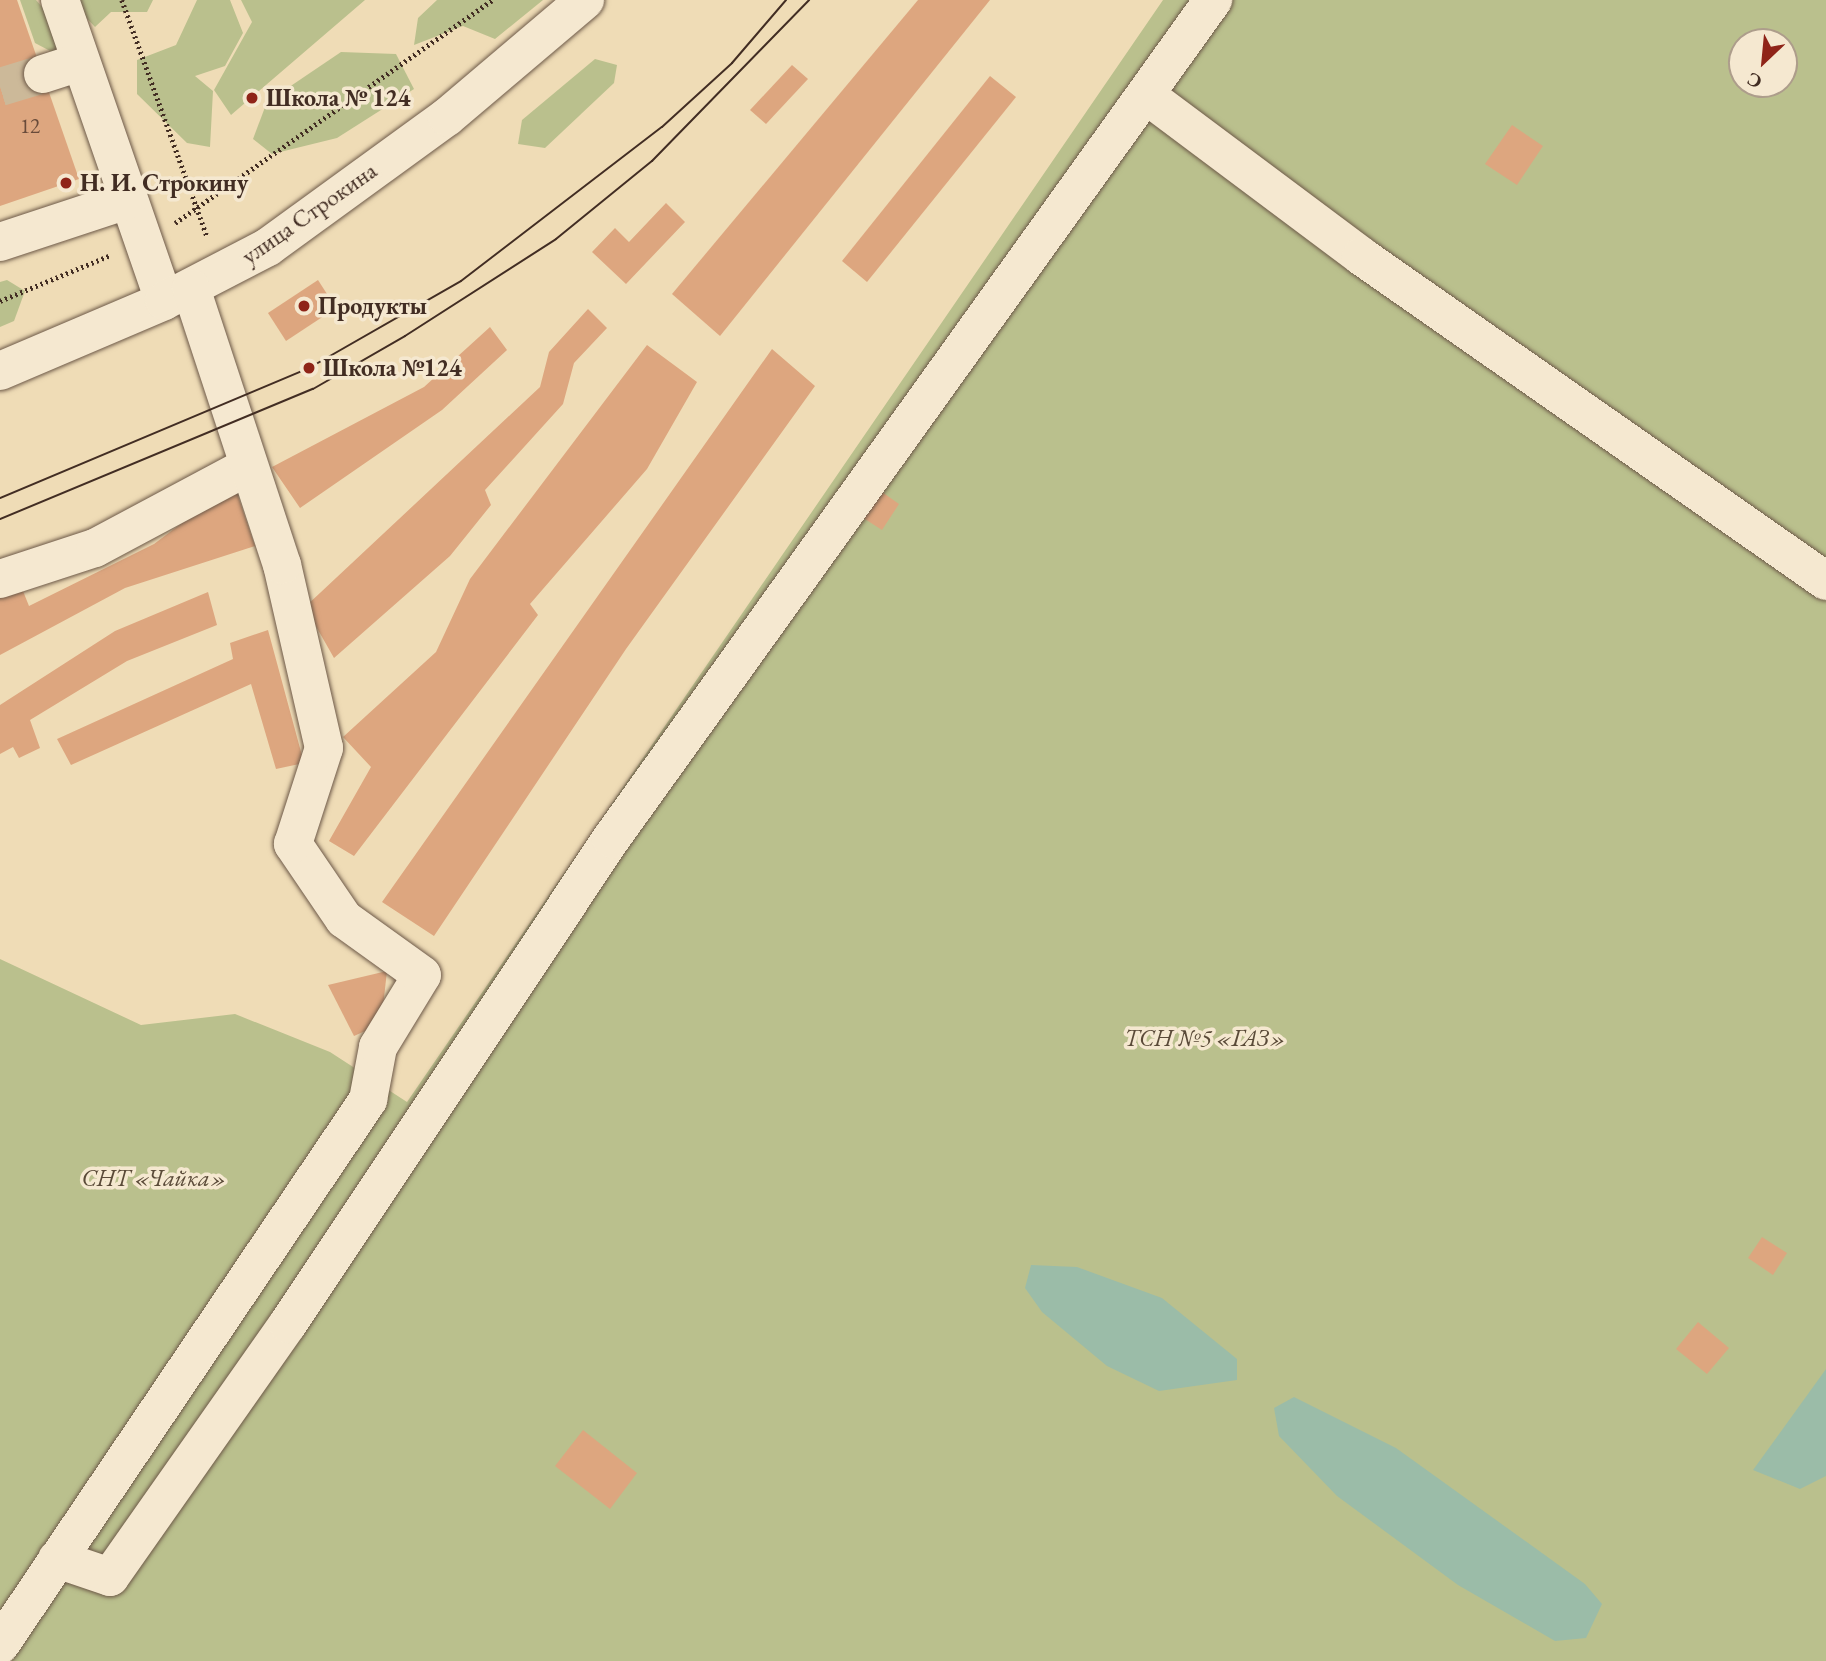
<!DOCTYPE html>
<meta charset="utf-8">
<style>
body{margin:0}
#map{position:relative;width:1826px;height:1661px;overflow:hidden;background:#efdcb6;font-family:"EB Garamond",serif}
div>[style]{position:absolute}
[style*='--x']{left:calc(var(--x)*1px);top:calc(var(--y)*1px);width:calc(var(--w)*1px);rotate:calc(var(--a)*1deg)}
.green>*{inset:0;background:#bac08d}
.water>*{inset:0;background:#9bbca8}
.building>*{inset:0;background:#dda67f}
.minor-tunnel>*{height:38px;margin-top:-19px;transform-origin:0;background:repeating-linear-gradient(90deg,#ccb999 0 38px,transparent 0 57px)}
.path>*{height:4.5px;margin-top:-2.25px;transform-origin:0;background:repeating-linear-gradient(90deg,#422d23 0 2px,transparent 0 5.5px)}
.roads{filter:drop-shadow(0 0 2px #6d5948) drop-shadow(0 0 2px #6d5948)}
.minor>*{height:38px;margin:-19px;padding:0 19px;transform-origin:19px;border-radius:19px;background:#f5e8d0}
.tram>*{height:2px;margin:-1px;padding:0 1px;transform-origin:1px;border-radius:1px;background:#422d23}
.dots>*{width:19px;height:19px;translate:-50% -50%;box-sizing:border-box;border:4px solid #f5e8d0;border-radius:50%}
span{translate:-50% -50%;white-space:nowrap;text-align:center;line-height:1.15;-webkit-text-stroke:7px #f5e8d0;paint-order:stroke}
.number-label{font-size:21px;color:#694b3a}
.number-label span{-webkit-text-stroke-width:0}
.poi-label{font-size:24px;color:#422d23;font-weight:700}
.left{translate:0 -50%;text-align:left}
.street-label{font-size:24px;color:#422d23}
.park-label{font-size:24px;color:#5a4a38;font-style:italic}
.north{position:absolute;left:1728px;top:28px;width:70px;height:70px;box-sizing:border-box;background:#f5e8d0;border:2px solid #ad9d8b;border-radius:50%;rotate:206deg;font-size:19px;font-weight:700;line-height:28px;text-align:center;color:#422d23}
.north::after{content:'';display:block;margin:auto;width:24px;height:32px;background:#8f2418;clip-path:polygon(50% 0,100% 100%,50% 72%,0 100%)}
</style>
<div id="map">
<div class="green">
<div style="clip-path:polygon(20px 0,36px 0,64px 32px,54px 53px,35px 43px)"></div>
<div style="clip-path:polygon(80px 0,153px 0,147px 12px,111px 12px,95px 27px,78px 9px)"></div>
<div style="clip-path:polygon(197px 0,230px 0,243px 33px,225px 66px,195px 76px,213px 91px,210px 147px,187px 143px,137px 94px,137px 60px,176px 45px)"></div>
<div style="clip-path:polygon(241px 0,365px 0,231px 115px,214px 90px,252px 22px)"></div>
<div style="clip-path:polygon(437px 0,543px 0,495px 39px,463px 26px,414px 45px,418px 18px)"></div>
<div style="clip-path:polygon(evenodd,1163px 0,1826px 0,1826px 1661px,0 1661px,0 959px,141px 1025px,235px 1014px,330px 1052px,407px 1102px,1163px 0,1742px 42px,1784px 42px,1784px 84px,1742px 84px,1742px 42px)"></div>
<div style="clip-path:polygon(341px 52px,396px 54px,414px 89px,337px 138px,272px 154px,253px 139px,267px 102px)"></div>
<div style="clip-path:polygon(595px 59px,617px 65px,614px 83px,545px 148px,518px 144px,522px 120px)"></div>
<div style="clip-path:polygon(7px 280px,25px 291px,14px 321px,0 327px,0 282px)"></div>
</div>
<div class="water">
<div style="clip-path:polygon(1031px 1265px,1077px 1267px,1162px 1298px,1237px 1359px,1237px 1380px,1159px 1391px,1107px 1366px,1042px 1312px,1025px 1288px)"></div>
<div style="clip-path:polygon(1826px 1369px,1826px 1476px,1800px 1489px,1753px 1470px)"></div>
<div style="clip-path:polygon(1294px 1397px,1396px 1448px,1585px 1584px,1602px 1604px,1586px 1638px,1555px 1641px,1458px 1585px,1337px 1496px,1279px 1436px,1274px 1408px)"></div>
</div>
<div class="building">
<div style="clip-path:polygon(0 0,17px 0,79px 179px,0 206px)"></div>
<div style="clip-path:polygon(918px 0,990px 0,720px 336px,672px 294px)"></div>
<div style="clip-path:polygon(792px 65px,808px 79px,766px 124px,750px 110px)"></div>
<div style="clip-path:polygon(990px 76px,1016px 97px,867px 282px,842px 261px)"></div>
<div style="clip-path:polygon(1512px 125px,1543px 146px,1517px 185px,1485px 164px)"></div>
<div style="clip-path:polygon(666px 203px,685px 222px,626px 284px,592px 252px,615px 228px,629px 242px)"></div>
<div style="clip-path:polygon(318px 280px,336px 308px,286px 341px,268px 313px)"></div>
<div style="clip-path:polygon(588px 309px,607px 328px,574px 363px,563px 404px,485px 490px,491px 505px,450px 556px,334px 658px,305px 607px,540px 387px,549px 352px)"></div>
<div style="clip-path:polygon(490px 327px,507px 350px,442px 410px,300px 508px,272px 467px,424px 387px)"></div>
<div style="clip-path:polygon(647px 345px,697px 382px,647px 469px,530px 604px,538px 615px,354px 856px,329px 841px,371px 767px,343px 737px,436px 652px,470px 579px)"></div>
<div style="clip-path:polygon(772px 349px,815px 386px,626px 649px,434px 936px,382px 902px)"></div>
<div style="clip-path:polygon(234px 484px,255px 546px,125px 588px,0 655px,0 589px,19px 581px,29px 606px,154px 544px)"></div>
<div style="clip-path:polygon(875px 487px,899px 504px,882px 530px,857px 514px)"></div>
<div style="clip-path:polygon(208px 592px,217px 625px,127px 661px,30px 720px,40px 748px,19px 758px,13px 747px,0 754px,0 705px,115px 631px)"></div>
<div style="clip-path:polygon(268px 630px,304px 763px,276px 769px,251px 684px,71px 765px,57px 739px,233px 659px,230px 643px)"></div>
<div style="clip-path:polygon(387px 971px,381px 1024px,354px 1036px,328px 985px)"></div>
<div style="clip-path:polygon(1762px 1237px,1787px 1253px,1773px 1275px,1748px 1258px)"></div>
<div style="clip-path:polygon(1698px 1322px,1729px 1348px,1707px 1374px,1676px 1349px)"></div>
<div style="clip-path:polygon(583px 1430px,637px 1473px,610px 1509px,555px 1466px)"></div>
</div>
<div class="minor-tunnel">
<div style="--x:0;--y:87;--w:45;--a:-16.8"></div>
</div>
<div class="path">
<div style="--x:122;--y:0;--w:251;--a:70.2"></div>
<div style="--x:175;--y:223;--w:388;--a:-35.1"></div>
<div style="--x:0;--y:301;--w:120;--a:-22.5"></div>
</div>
<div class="roads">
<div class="minor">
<div style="--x:60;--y:0;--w:318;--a:70.9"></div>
<div style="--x:43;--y:74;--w:39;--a:-18"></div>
<div style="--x:1146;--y:95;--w:269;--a:36.8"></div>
<div style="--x:1361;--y:256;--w:567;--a:34.95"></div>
<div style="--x:0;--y:242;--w:134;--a:-18.3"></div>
<div style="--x:0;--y:371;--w:178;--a:-23.1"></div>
<div style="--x:164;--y:301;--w:117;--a:-27.4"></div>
<div style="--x:268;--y:247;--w:221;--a:-36"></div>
<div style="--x:447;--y:117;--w:181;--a:-40.3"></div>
<div style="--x:0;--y:579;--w:100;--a:-18.1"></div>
<div style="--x:95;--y:548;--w:172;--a:-28.1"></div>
<div style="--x:57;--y:1559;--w:56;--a:18.8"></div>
<div style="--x:110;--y:1577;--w:309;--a:-54.9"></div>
<div style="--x:288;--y:1324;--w:583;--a:-56.34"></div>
<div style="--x:611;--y:839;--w:1033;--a:-54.34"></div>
<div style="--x:0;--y:1645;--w:658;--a:-55.97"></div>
<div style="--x:368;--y:1100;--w:54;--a:-79.3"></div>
<div style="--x:378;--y:1047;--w:84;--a:-58.6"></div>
<div style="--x:422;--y:975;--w:96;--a:-144.3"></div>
<div style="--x:344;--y:919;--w:91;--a:-124.2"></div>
<div style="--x:293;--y:844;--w:101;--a:-72.1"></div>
<div style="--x:324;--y:748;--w:188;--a:-102.9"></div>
<div style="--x:282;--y:565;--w:291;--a:-108.2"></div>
</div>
</div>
<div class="tram">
<div style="--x:0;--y:498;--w:335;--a:-22.8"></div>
<div style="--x:309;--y:368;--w:175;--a:-29.8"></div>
<div style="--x:461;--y:281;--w:253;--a:-37.5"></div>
<div style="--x:662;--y:127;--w:95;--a:-42.4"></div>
<div style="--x:732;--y:63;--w:83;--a:-49.4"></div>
<div style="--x:0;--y:519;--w:339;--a:-22.6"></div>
<div style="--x:313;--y:389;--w:106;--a:-29.9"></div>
<div style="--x:405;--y:336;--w:179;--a:-32.7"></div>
<div style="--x:556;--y:239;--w:124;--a:-39.1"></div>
<div style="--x:652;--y:161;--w:225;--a:-45.7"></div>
</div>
<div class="dots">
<div style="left:252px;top:98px;background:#8f2418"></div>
<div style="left:66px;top:183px;background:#8f2418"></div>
<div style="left:304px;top:306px;background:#8f2418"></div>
<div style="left:309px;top:368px;background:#8f2418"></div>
</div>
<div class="number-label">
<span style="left:30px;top:126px">12</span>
</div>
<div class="poi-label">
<span class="left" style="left:266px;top:98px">Школа № 124</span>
<span class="left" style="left:80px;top:183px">Н. И. Строкину</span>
<span class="left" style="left:318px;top:306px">Продукты</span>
<span class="left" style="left:323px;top:368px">Школа №124</span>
</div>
<div class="street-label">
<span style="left:309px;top:213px;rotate:-35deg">улица Строкина</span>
</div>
<div class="park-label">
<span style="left:1205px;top:1038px">ТСН №5 «ГАЗ»</span>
<span style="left:154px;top:1178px">СНТ «Чайка»</span>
</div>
<div class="north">С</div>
</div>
